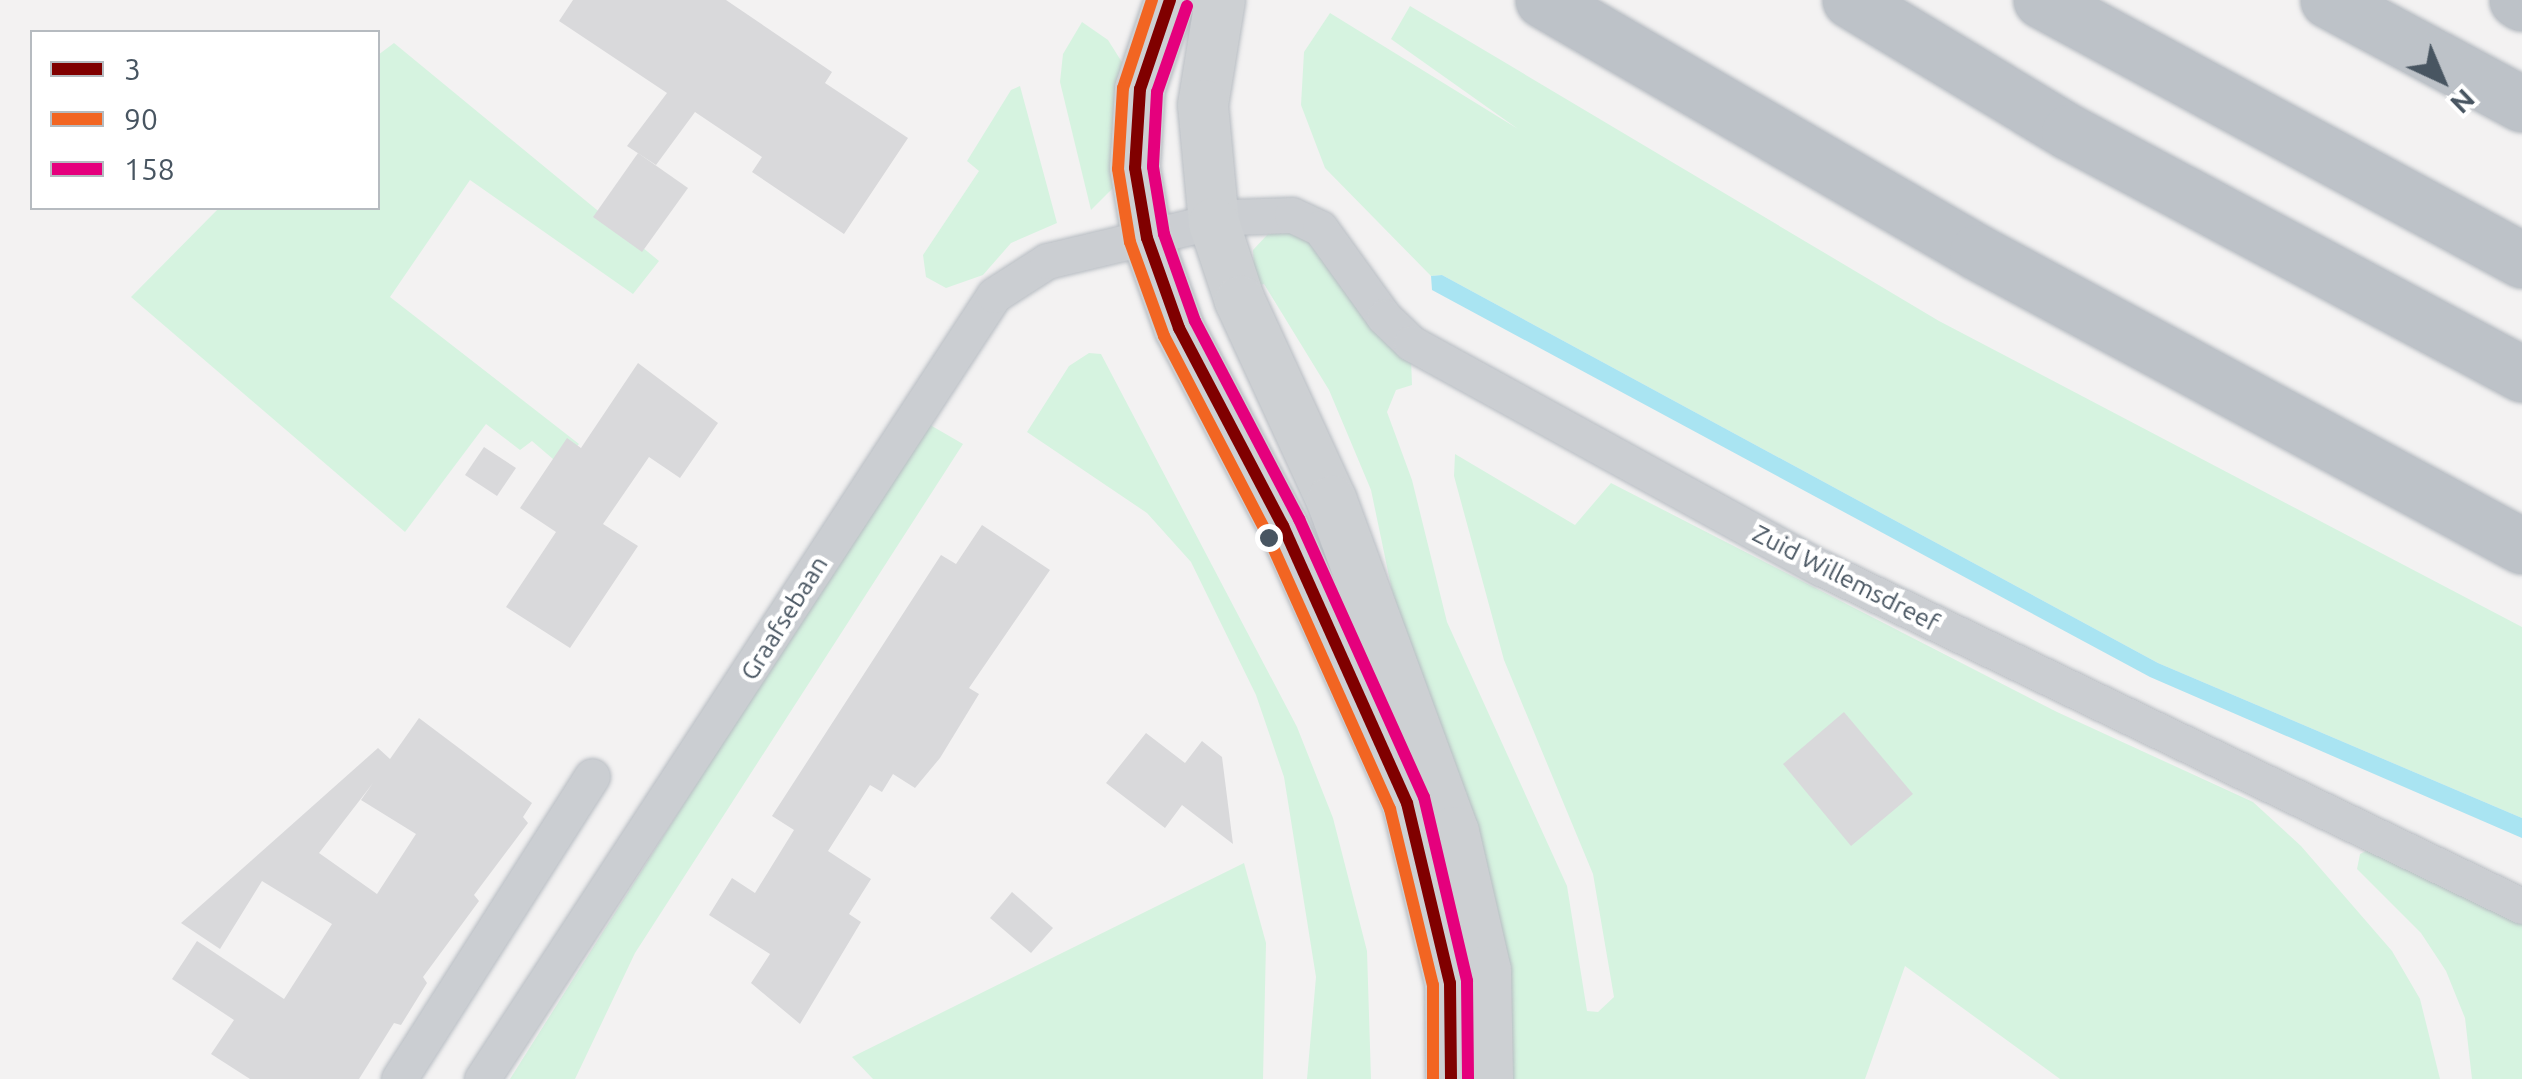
<!DOCTYPE html>
<style>
body{margin:0}
#map{position:relative;width:2522px;height:1079px;overflow:hidden;background:#f3f2f2;font-family:Ubuntu,sans-serif}
div>[style]{position:absolute}
[style*='--x']{left:calc(var(--x)*1px);top:calc(var(--y)*1px);width:calc(var(--w)*1px);rotate:calc(var(--a)*1deg)}
.green>*{inset:0;background:#d6f3e0}
.water>*{inset:0;background:#a9e4f2}
.building>*{inset:0;background:#d9d9db}
.roads{filter:drop-shadow(0 0 2px #b7bcc2) drop-shadow(0 0 2px #b7bcc2)}
.street>*{height:35px;margin:-17.5px;padding:0 17.5px;transform-origin:17.5px;border-radius:17.5px;background:#cbced2}
.secondary>*{height:50px;margin:-25px;padding:0 25px;transform-origin:25px;border-radius:25px;background:#cdd0d3}
.highway>*{height:55px;margin:-27.5px;padding:0 27.5px;transform-origin:27.5px;border-radius:27.5px;background:#bdc2c8}
.bus-1>*{height:12px;margin:-6px;padding:0 6px;transform-origin:6px;border-radius:6px;background:#800000}
.bus-2>*{height:12px;margin:-6px;padding:0 6px;transform-origin:6px;border-radius:6px;background:#f26522}
.bus-3>*{height:12px;margin:-6px;padding:0 6px;transform-origin:6px;border-radius:6px;background:#e5007d}
.dots>*{width:28px;height:28px;translate:-50% -50%;box-sizing:border-box;border:5px solid #fff;border-radius:50%}
span{translate:-50% -50%;white-space:nowrap;text-align:center;line-height:1.15;-webkit-text-stroke:9px #fff;paint-order:stroke}
.street-label{font-size:25px;color:#485561}
.legend{position:absolute;left:30px;top:30px;width:350px;height:180px;box-sizing:border-box;background:#fff;border:2px solid #b6bbc0;margin:0;padding:12px 18px;list-style:none;font-size:30px;color:#485561}
.legend li{display:flex;align-items:center;gap:20px;height:50px}
.legend b{width:50px;border:2px solid #b6bbc0}
.north{position:absolute;left:2392px;top:30px;width:100px;height:100px;-webkit-text-stroke:8px #fff;paint-order:stroke;rotate:136deg;font-size:28px;font-weight:700;line-height:40px;text-align:center;color:#485561}
.north::after{content:'';display:block;margin:auto;width:35px;height:45px;background:#485561;clip-path:polygon(50% 0,100% 100%,50% 72%,0 100%)}
</style>
<div id="map">
<div class="green">
<div style="clip-path:polygon(1410px 6px,1939px 321px,2522px 627px,2522px 818px,2158px 663px,1442px 275px,1431px 276px,1325px 168px,1301px 105px,1304px 52px,1330px 13px,1518px 129px,1391px 39px)"></div>
<div style="clip-path:polygon(1082px 22px,1108px 40px,1125px 67px,1115px 186px,1091px 210px,1060px 82px,1063px 54px)"></div>
<div style="clip-path:polygon(394px 43px,659px 261px,633px 294px,470px 180px,390px 297px,579px 444px,560px 465px,532px 441px,520px 450px,486px 424px,405px 532px,131px 297px,219px 208px,378px 208px,378px 55px)"></div>
<div style="clip-path:polygon(1020px 86px,1057px 223px,1011px 243px,983px 275px,946px 288px,926px 277px,923px 255px,979px 171px,967px 161px,1011px 90px)"></div>
<div style="clip-path:polygon(1286px 229px,1320px 246px,1411px 358px,1412px 385px,1396px 390px,1387px 412px,1412px 480px,1447px 622px,1567px 886px,1587px 1011px,1598px 1012px,1614px 997px,1593px 874px,1504px 660px,1454px 476px,1455px 454px,1575px 525px,1611px 483px,2057px 712px,2253px 802px,2301px 846px,2392px 951px,2420px 999px,2440px 1079px,2060px 1079px,1905px 966px,1865px 1079px,1508px 1079px,1512px 1029px,1499px 917px,1399px 624px,1371px 490px,1329px 390px,1264px 284px,1255px 286px,1253px 250px,1267px 235px)"></div>
<div style="clip-path:polygon(1089px 353px,1101px 354px,1297px 727px,1333px 818px,1367px 951px,1371px 1079px,1307px 1079px,1316px 977px,1284px 777px,1256px 695px,1191px 562px,1147px 513px,1027px 432px,1069px 366px)"></div>
<div style="clip-path:polygon(925px 422px,963px 444px,635px 953px,575px 1079px,510px 1079px)"></div>
<div style="clip-path:polygon(2368px 850px,2522px 920px,2522px 1079px,2472px 1079px,2465px 1018px,2446px 971px,2421px 933px,2357px 869px,2360px 854px)"></div>
<div style="clip-path:polygon(1244px 863px,1266px 943px,1263px 1079px,873px 1079px,852px 1057px)"></div>
</div>
<div class="water">
<div style="clip-path:polygon(1442px 275px,2158px 663px,2522px 818px,2522px 838px,2150px 677px,1432px 290px,1431px 276px)"></div>
</div>
<div class="building">
<div style="clip-path:polygon(573px 0,726px 0,832px 72px,825px 83px,908px 138px,844px 234px,752px 172px,762px 157px,695px 112px,656px 165px,627px 146px,667px 93px,559px 21px)"></div>
<div style="clip-path:polygon(638px 153px,688px 188px,642px 252px,593px 217px)"></div>
<div style="clip-path:polygon(638px 363px,718px 423px,680px 478px,649px 457px,603px 524px,638px 546px,570px 648px,506px 607px,556px 532px,520px 508px,567px 438px,581px 448px)"></div>
<div style="clip-path:polygon(484px 447px,516px 468px,497px 496px,465px 475px)"></div>
<div style="clip-path:polygon(982px 525px,1050px 570px,969px 688px,979px 694px,940px 758px,915px 788px,893px 774px,882px 792px,870px 785px,828px 851px,871px 879px,849px 914px,861px 922px,800px 1024px,751px 983px,770px 954px,709px 915px,732px 878px,755px 893px,794px 830px,772px 816px,941px 555px,956px 564px)"></div>
<div style="clip-path:polygon(1844px 712px,1913px 794px,1851px 846px,1783px 764px)"></div>
<div style="clip-path:polygon(evenodd,419px 718px,532px 803px,523px 817px,528px 823px,474px 895px,479px 901px,423px 977px,427px 983px,401px 1025px,394px 1023px,359px 1079px,250px 1079px,211px 1054px,234px 1020px,172px 979px,197px 941px,284px 999px,332px 924px,262px 881px,220px 949px,181px 923px,378px 748px,390px 759px,419px 718px,373px 783px,361px 800px,416px 834px,377px 894px,319px 853px,373px 783px)"></div>
<div style="clip-path:polygon(1146px 733px,1185px 763px,1202px 741px,1222px 757px,1233px 844px,1182px 805px,1165px 828px,1106px 783px)"></div>
<div style="clip-path:polygon(1012px 892px,1053px 928px,1031px 953px,990px 918px)"></div>
</div>
<div class="roads">
<div class="street">
<div style="--x:399;--y:1079;--w:359;--a:-57.5"></div>
<div style="--x:482;--y:1079;--w:936;--a:-56.85"></div>
<div style="--x:994;--y:295;--w:63;--a:-32.7"></div>
<div style="--x:1047;--y:261;--w:190;--a:-13.4"></div>
<div style="--x:1232;--y:217;--w:60;--a:-1.9"></div>
<div style="--x:1292;--y:215;--w:31;--a:25"></div>
<div style="--x:1320;--y:228;--w:110;--a:54.3"></div>
<div style="--x:1384;--y:317;--w:37;--a:44"></div>
<div style="--x:1411;--y:343;--w:468;--a:28.8"></div>
<div style="--x:1821;--y:568;--w:778;--a:25.74"></div>
</div>
<div class="secondary">
<div style="--x:1170;--y:0;--w:94;--a:108.6"></div>
<div style="--x:1140;--y:89;--w:79;--a:93.6"></div>
<div style="--x:1135;--y:168;--w:71;--a:80.3"></div>
<div style="--x:1147;--y:238;--w:96;--a:70.4"></div>
<div style="--x:1179;--y:328;--w:224;--a:62.3"></div>
<div style="--x:1283;--y:526;--w:303;--a:65.9"></div>
<div style="--x:1407;--y:803;--w:185;--a:76.6"></div>
<div style="--x:1450;--y:983;--w:96;--a:89.4"></div>
<div style="--x:1220;--y:0;--w:106;--a:99.2"></div>
<div style="--x:1203;--y:105;--w:119;--a:84.7"></div>
<div style="--x:1214;--y:223;--w:82;--a:71.6"></div>
<div style="--x:1240;--y:301;--w:220;--a:65.3"></div>
<div style="--x:1332;--y:501;--w:353;--a:69.8"></div>
<div style="--x:1454;--y:832;--w:143;--a:77"></div>
<div style="--x:1486;--y:971;--w:108;--a:88.9"></div>
</div>
<div class="highway">
<div style="--x:1543;--y:0;--w:502;--a:30.14"></div>
<div style="--x:1977;--y:252;--w:619;--a:28.34"></div>
<div style="--x:1850;--y:0;--w:256;--a:31.1"></div>
<div style="--x:2069;--y:132;--w:514;--a:28.11"></div>
<div style="--x:2041;--y:0;--w:547;--a:28.39"></div>
<div style="--x:2328;--y:0;--w:220;--a:28.2"></div>
<div style="--x:2517;--y:0;--w:6;--a:31"></div>
</div>
</div>
<div class="bus-1">
<div style="--x:1170;--y:0;--w:94;--a:108.6"></div>
<div style="--x:1140;--y:89;--w:79;--a:93.6"></div>
<div style="--x:1135;--y:168;--w:71;--a:80.3"></div>
<div style="--x:1147;--y:238;--w:96;--a:70.4"></div>
<div style="--x:1179;--y:328;--w:224;--a:62.3"></div>
<div style="--x:1283;--y:526;--w:303;--a:65.9"></div>
<div style="--x:1407;--y:803;--w:185;--a:76.6"></div>
<div style="--x:1450;--y:983;--w:96;--a:89.4"></div>
</div>
<div class="bus-2">
<div style="--x:1152;--y:0;--w:93;--a:108.2"></div>
<div style="--x:1123;--y:88;--w:81;--a:93.5"></div>
<div style="--x:1118;--y:169;--w:74;--a:80.7"></div>
<div style="--x:1130;--y:242;--w:100;--a:70.1"></div>
<div style="--x:1164;--y:336;--w:223;--a:62.5"></div>
<div style="--x:1267;--y:534;--w:301;--a:65.9"></div>
<div style="--x:1390;--y:809;--w:181;--a:76.3"></div>
<div style="--x:1433;--y:985;--w:94;--a:90"></div>
</div>
<div class="bus-3">
<div style="--x:1187;--y:6;--w:91;--a:109.2"></div>
<div style="--x:1157;--y:92;--w:75;--a:93.1"></div>
<div style="--x:1153;--y:167;--w:68;--a:80.7"></div>
<div style="--x:1164;--y:234;--w:92;--a:70.4"></div>
<div style="--x:1195;--y:321;--w:224;--a:62.3"></div>
<div style="--x:1299;--y:519;--w:305;--a:65.8"></div>
<div style="--x:1424;--y:797;--w:189;--a:76.8"></div>
<div style="--x:1467;--y:981;--w:98;--a:89.4"></div>
</div>
<div class="dots">
<div style="left:1269px;top:538px;background:#485561"></div>
</div>
<div class="street-label">
<span style="left:1846px;top:578px;rotate:27deg">Zuid Willemsdreef</span>
<span style="left:784px;top:618px;rotate:-58deg">Graafsebaan</span>
</div>
<ul class="legend">
<li><b style="height:12px;background:#800000"></b>3</li>
<li><b style="height:12px;background:#f26522"></b>90</li>
<li><b style="height:12px;background:#e5007d"></b>158</li>
</ul>
<div class="north">N</div>
</div>
